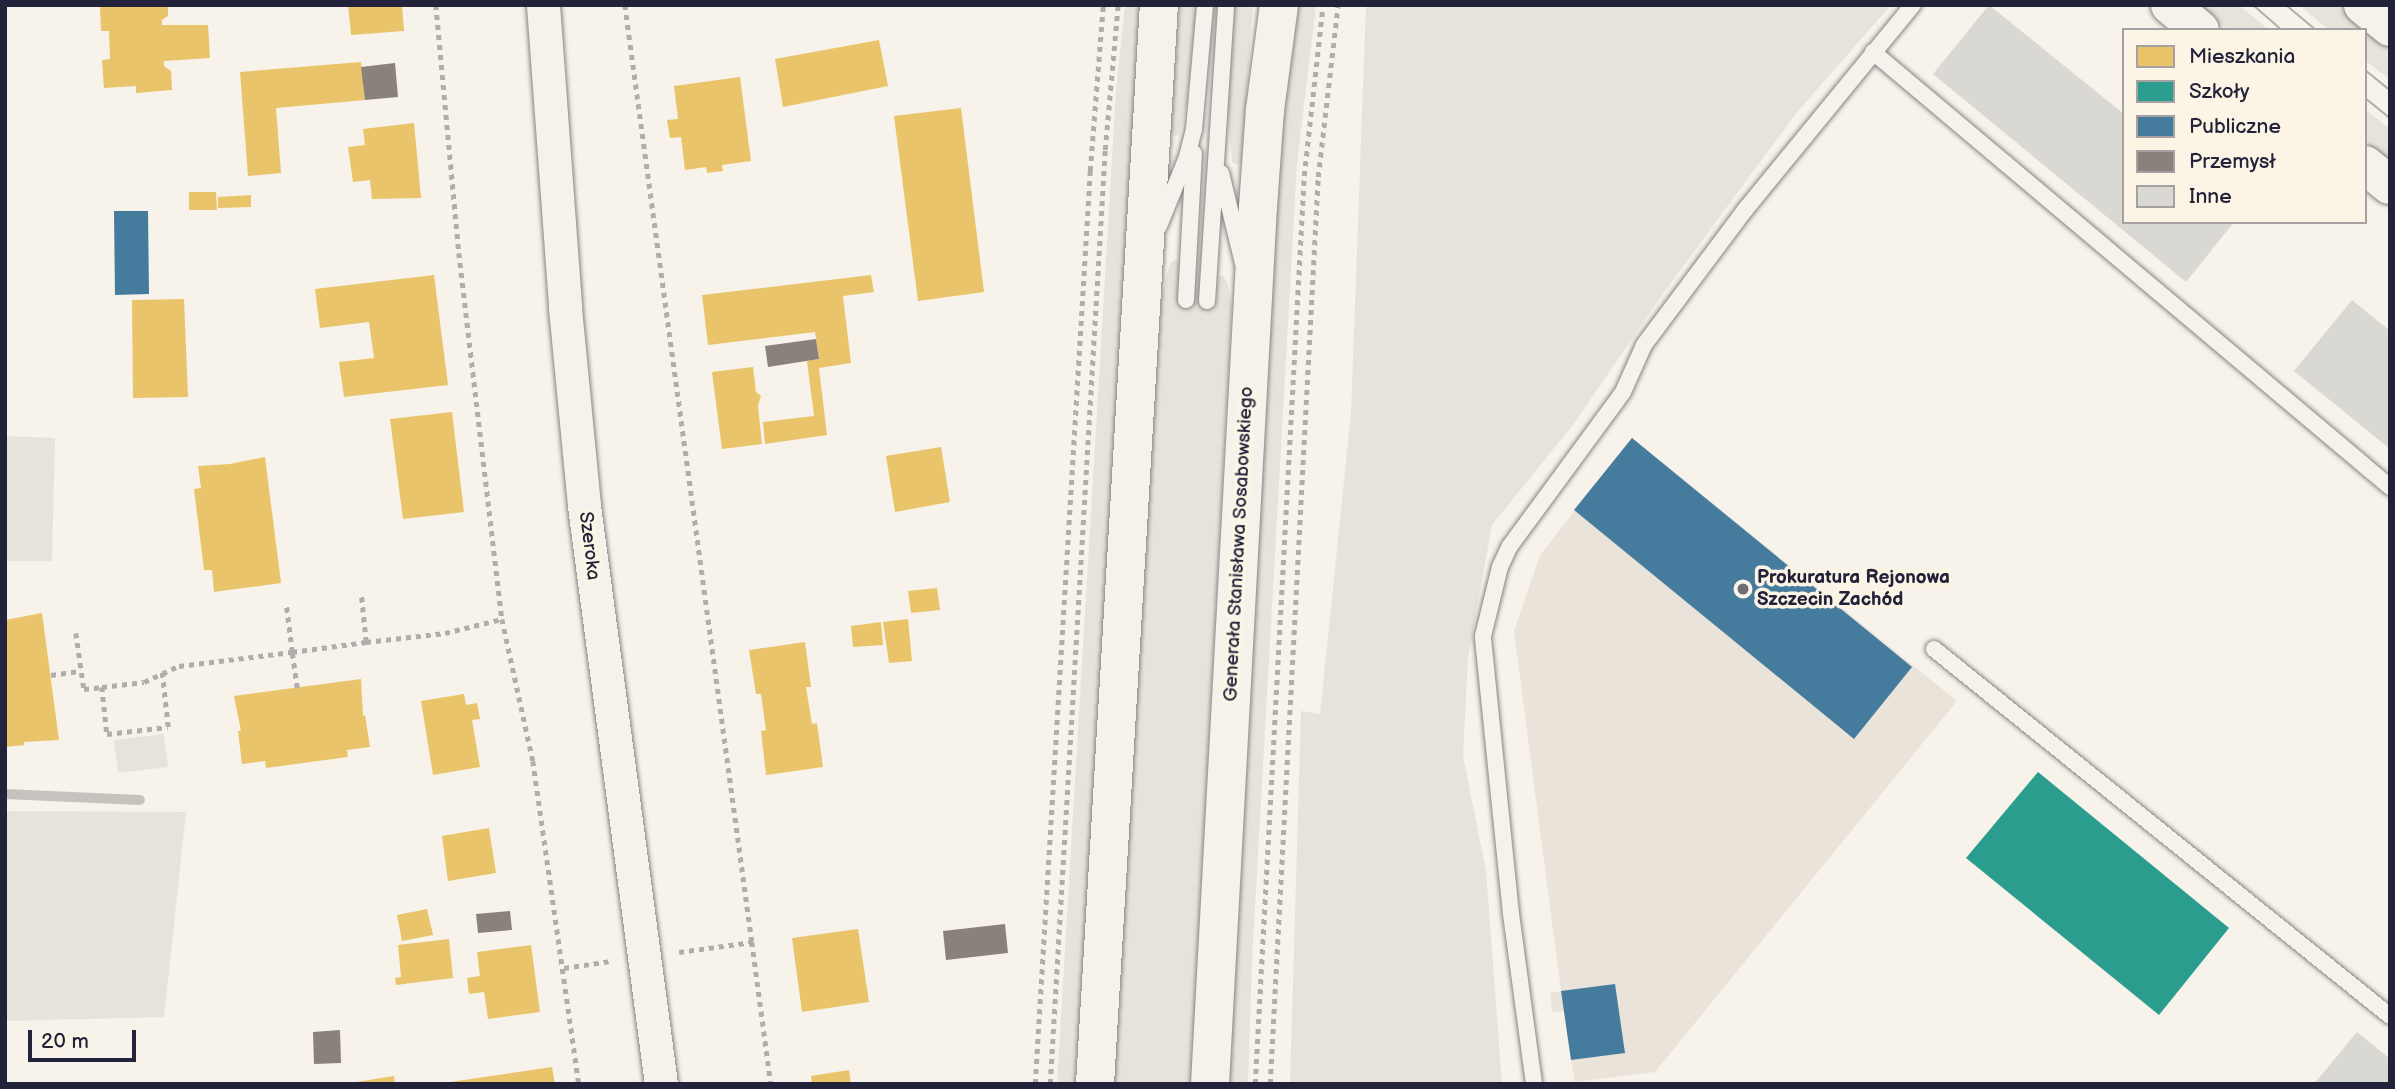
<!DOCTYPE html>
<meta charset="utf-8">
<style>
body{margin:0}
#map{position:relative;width:2395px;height:1089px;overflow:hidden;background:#f7f3ea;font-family:"Balsamiq Sans",sans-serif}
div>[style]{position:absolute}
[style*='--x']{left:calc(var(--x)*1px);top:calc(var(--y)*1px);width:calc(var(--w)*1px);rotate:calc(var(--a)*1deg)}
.built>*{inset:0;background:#e9e3d9}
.green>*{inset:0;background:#e8e3da}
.homes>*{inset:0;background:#e9c46a}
.schools>*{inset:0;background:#2a9d8f}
.public>*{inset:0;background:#457b9d}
.industry>*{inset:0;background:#8a817c}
.stream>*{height:10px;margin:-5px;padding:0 5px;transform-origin:5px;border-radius:5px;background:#c7c2be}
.building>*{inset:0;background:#dad8d2}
.path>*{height:4.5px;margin-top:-2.25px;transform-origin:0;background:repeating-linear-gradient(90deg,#b0aead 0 5px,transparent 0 10px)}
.roads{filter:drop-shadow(0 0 2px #868485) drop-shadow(0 0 2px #868485)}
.lane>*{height:16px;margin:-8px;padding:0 8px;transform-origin:8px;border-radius:8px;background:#f5f2ec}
.street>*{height:33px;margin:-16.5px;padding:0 16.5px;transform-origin:16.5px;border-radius:16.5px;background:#f5f2ec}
.secondary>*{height:38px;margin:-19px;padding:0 19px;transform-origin:19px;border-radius:19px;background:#f5f2ec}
.tram>*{height:2px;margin:-1px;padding:0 1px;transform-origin:1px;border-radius:1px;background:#b0aead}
.dots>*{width:19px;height:19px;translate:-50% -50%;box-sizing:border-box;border:4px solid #fcf5e5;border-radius:50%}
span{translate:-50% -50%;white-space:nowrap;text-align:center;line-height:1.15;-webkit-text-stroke:7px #fcf5e5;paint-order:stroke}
.street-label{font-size:19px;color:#22223b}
.poi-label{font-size:19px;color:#22223b;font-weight:700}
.left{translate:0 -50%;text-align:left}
.frame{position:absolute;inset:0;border:7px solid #22223b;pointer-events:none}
.legend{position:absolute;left:2122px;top:28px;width:245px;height:196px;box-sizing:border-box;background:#fcf5e5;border:2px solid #a5a1a1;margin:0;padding:9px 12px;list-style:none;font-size:21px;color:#22223b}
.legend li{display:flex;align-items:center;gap:14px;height:35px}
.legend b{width:35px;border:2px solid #a5a1a1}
.scale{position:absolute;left:28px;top:1030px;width:108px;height:32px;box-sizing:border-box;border:4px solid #22223b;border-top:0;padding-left:9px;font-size:21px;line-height:24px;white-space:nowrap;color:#22223b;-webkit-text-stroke:5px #fcf5e5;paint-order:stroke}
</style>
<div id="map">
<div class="built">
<div style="clip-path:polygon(1632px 438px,1957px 701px,1655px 1072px,1575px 1082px,1564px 1011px,1552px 1012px,1550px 993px,1561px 991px,1514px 631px,1540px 555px)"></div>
</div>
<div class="green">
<div style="clip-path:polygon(1125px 5px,1143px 5px,1128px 199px,1091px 860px,1076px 1073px,1074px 1084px,1057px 1084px,1116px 91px)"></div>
<div style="clip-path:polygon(1179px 5px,1197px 5px,1187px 102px,1180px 134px,1173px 137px,1170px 132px)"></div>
<div style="clip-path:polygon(1235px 5px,1253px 5px,1242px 160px,1238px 165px,1232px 162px,1227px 104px)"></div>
<div style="clip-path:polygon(1298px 5px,1316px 5px,1297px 164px,1252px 961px,1248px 1084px,1229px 1084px,1279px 162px)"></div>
<div style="clip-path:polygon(1366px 5px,1891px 5px,1798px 111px,1662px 295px,1573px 425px,1492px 525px,1468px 658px,1463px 756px,1486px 871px,1502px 1084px,1290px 1084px,1301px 711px,1320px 714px,1351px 413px)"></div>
<div style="clip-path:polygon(2198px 5px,2239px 5px,2269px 30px,2228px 30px)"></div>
<div style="clip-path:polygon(2299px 5px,2337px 5px,2390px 48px,2390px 80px,2365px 60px,2365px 30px,2329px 30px)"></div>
<div style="clip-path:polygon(2365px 109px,2390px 129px,2390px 162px,2365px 141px)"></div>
<div style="clip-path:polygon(1176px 260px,1180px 265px,1178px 299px,1215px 302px,1219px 276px,1224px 277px,1228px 285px,1232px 308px,1191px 1084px,1113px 1084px,1160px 306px,1168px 270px,1171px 262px)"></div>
<div style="clip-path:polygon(5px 436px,55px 438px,52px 561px,5px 561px)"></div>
<div style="clip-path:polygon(164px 734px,168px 767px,118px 773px,114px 740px)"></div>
<div style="clip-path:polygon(5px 811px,186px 812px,164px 1017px,5px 1021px)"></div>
</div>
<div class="homes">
<div style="clip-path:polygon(100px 5px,168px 5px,168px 16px,162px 20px,162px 25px,208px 25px,210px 58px,164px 61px,164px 66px,171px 71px,172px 90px,136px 93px,136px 86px,104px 88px,102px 60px,110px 59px,109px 31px,101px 31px)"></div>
<div style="clip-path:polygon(348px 5px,402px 5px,404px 31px,351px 35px)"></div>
<div style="clip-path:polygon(879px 40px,888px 86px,783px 107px,775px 59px)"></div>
<div style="clip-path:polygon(361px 62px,365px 100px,276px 108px,281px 173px,248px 176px,240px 72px)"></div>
<div style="clip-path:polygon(740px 77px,751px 161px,722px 165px,723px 171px,707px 173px,706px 167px,685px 170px,681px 137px,670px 138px,667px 120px,678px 119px,674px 86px)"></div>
<div style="clip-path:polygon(961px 108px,984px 292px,918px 301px,894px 116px)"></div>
<div style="clip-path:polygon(414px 123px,421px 198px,372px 199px,370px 180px,353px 182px,348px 147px,365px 145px,363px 129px)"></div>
<div style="clip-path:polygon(189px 192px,216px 192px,217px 210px,189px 210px)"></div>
<div style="clip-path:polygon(251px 195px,251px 207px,218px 208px,218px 197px)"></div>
<div style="clip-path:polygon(434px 275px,448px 385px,344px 397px,339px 362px,374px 358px,369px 322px,320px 328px,315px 289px)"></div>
<div style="clip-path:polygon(871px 275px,874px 292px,843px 296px,851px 363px,819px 368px,827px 435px,765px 444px,763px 422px,814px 416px,807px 361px,819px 359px,815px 332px,708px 345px,702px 295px)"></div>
<div style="clip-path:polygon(184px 299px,188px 397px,133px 398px,132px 300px)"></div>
<div style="clip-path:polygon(753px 367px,756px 392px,761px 396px,758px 406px,762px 444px,722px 449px,712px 372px)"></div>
<div style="clip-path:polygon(452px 412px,464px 512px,403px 519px,390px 419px)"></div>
<div style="clip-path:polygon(941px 447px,950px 502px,895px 512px,886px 456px)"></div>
<div style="clip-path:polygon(265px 457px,281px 583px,214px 592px,212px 570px,204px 570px,194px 489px,201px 488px,198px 466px,230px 464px)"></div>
<div style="clip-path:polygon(937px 588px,940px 610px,911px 613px,908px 591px)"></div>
<div style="clip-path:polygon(42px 613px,59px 740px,24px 742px,24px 745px,5px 747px,5px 620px)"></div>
<div style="clip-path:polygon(908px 619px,912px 661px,889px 663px,883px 622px)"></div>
<div style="clip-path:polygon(881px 622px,883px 645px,853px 647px,851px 626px)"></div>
<div style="clip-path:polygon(805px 642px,811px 687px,806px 687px,812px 724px,817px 723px,823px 767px,766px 775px,761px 731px,766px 730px,761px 694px,756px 694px,749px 650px)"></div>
<div style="clip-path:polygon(361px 679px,363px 716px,365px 715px,370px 747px,347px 750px,348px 757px,266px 768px,265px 761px,242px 764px,238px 731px,241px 731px,234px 696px)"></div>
<div style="clip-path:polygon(464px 694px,466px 705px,477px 703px,480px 719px,472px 720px,480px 767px,433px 775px,421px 701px)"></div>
<div style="clip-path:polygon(489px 828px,496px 873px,448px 881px,442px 836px)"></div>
<div style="clip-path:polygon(427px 909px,433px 935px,402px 941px,397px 915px)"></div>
<div style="clip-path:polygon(858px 929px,869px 1002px,802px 1012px,792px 938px)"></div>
<div style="clip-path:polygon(449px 939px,453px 978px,396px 985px,395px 978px,401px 977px,398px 945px)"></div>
<div style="clip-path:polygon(531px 945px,540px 1012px,488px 1019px,484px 992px,469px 994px,467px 978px,480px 976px,477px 952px)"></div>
<div style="clip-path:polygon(552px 1067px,555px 1084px,450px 1084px,450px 1082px)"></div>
<div style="clip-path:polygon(849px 1070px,851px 1084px,812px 1084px,811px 1076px)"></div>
<div style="clip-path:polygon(394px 1076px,395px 1084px,356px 1084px,356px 1082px)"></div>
</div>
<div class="schools">
<div style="clip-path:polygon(2038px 772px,2229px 928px,2159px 1015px,1966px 858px)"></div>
</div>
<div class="public">
<div style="clip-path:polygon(114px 211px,148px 211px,149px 294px,115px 295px)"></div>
<div style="clip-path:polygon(1632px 438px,1912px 667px,1854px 739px,1574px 510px)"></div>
<div style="clip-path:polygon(1615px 984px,1625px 1053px,1571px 1060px,1561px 991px)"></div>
</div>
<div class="industry">
<div style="clip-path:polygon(395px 63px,398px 97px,365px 100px,361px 67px)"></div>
<div style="clip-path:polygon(816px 339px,819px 359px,768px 367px,765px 346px)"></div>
<div style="clip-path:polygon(510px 911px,512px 930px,478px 933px,476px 914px)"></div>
<div style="clip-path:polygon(1005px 924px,1008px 953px,946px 960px,943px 931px)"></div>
<div style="clip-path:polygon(340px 1030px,341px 1063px,314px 1064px,313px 1032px)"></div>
</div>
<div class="stream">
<div style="--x:5;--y:794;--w:135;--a:2.5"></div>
</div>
<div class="building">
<div style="clip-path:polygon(1989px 5px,2124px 114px,2124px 222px,2234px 222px,2186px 282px,1933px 74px)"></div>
<div style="clip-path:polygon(2352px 300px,2390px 331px,2390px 449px,2294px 371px)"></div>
<div style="clip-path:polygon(2357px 1032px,2390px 1059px,2390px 1084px,2314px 1084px)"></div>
</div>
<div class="path">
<div style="--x:436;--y:5;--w:249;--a:84.7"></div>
<div style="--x:459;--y:253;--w:369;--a:83.3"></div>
<div style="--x:502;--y:619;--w:145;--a:77.7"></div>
<div style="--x:533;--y:761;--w:326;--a:81.9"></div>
<div style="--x:625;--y:5;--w:946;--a:82.28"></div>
<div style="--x:76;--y:633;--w:57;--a:81.9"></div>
<div style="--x:84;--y:689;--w:18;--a:-6"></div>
<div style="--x:102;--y:687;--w:47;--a:83.9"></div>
<div style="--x:107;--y:734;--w:61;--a:-6.5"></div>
<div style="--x:168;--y:727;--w:55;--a:-96.2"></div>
<div style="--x:366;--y:642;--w:80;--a:-6.5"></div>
<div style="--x:445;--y:633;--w:59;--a:-13.8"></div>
<div style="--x:51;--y:675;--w:30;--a:-8"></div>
<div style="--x:102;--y:687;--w:42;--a:-6.8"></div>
<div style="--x:144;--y:682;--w:38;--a:-25"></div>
<div style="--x:179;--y:666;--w:114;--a:-7.1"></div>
<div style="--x:292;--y:652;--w:48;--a:-97.1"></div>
<div style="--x:297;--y:688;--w:36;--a:-98"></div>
<div style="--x:292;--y:652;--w:75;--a:-7.7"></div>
<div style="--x:366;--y:642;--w:48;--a:-95.9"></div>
<div style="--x:679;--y:952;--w:74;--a:-7.8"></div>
<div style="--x:752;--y:942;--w:143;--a:82.4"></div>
<div style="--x:564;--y:968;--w:48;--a:-8.5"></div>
<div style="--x:1035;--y:1084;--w:915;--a:-86.55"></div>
<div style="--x:1090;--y:171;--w:167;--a:-85.5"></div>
<div style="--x:1050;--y:1084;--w:936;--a:-86.63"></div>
<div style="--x:1105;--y:150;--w:146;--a:-84.9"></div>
<div style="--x:1255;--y:1084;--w:909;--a:-86.91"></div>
<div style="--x:1304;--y:176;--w:172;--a:-83.7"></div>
<div style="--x:1270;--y:1084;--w:908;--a:-86.97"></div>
<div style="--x:1318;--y:177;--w:173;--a:-83.4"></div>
</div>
<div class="roads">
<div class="lane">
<div style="--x:1873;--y:52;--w:676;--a:40.08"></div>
<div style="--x:1221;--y:173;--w:93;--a:76.3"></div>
<div style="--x:1159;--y:226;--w:74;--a:-67.9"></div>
<div style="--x:1187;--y:157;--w:29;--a:-76"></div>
<div style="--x:1194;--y:129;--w:124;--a:-84.9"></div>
<div style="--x:1186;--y:300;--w:147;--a:-86.9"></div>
<div style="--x:1207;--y:301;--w:297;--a:-86.3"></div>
<div style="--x:1934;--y:649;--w:585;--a:38.83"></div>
<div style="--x:1534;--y:1084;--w:172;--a:-97.7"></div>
<div style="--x:1511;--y:914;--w:279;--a:-95.8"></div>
<div style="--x:1483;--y:636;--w:71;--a:-76.2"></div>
<div style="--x:1500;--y:567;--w:23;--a:-65"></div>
<div style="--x:1510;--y:546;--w:191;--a:-53.7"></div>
<div style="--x:1623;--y:392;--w:51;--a:-65.9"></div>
<div style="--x:1644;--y:345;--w:169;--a:-53.2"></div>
<div style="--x:1745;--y:210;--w:265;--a:-50.7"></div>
</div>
<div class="street">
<div style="--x:543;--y:5;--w:304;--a:85.8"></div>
<div style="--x:565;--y:308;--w:199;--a:84.5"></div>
<div style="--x:584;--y:506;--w:583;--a:82.41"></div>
</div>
<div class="secondary">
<div style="--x:2170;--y:5;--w:39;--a:40"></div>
<div style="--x:2363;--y:5;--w:35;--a:39"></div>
<div style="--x:2365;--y:165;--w:32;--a:39"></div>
<div style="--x:1095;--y:1084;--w:1081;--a:-86.61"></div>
<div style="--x:1210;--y:1084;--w:878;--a:-86.87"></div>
<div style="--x:1258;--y:207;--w:97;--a:-85.9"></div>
<div style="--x:1265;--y:110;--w:106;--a:-82.4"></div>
</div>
</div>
<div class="tram">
<div style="--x:2253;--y:5;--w:38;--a:41"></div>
<div style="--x:2286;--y:5;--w:39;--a:40"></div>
<div style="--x:2365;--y:70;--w:32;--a:39"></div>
<div style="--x:2365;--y:98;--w:32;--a:39"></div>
</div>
<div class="dots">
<div style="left:1743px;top:589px;background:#6d6b78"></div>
</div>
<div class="street-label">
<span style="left:1239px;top:544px;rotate:-87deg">Generała Stanisława Sosabowskiego</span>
<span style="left:589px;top:546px;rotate:83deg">Szeroka</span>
</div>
<div class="poi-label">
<span class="left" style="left:1757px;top:589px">Prokuratura Rejonowa<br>Szczecin Zachód</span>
</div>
<div class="frame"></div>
<ul class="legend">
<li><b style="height:19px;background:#e9c46a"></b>Mieszkania</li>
<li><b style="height:19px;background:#2a9d8f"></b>Szkoły</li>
<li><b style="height:19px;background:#457b9d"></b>Publiczne</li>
<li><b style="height:19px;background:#8a817c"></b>Przemysł</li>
<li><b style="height:19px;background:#dad8d2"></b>Inne</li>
</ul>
<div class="scale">20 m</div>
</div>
